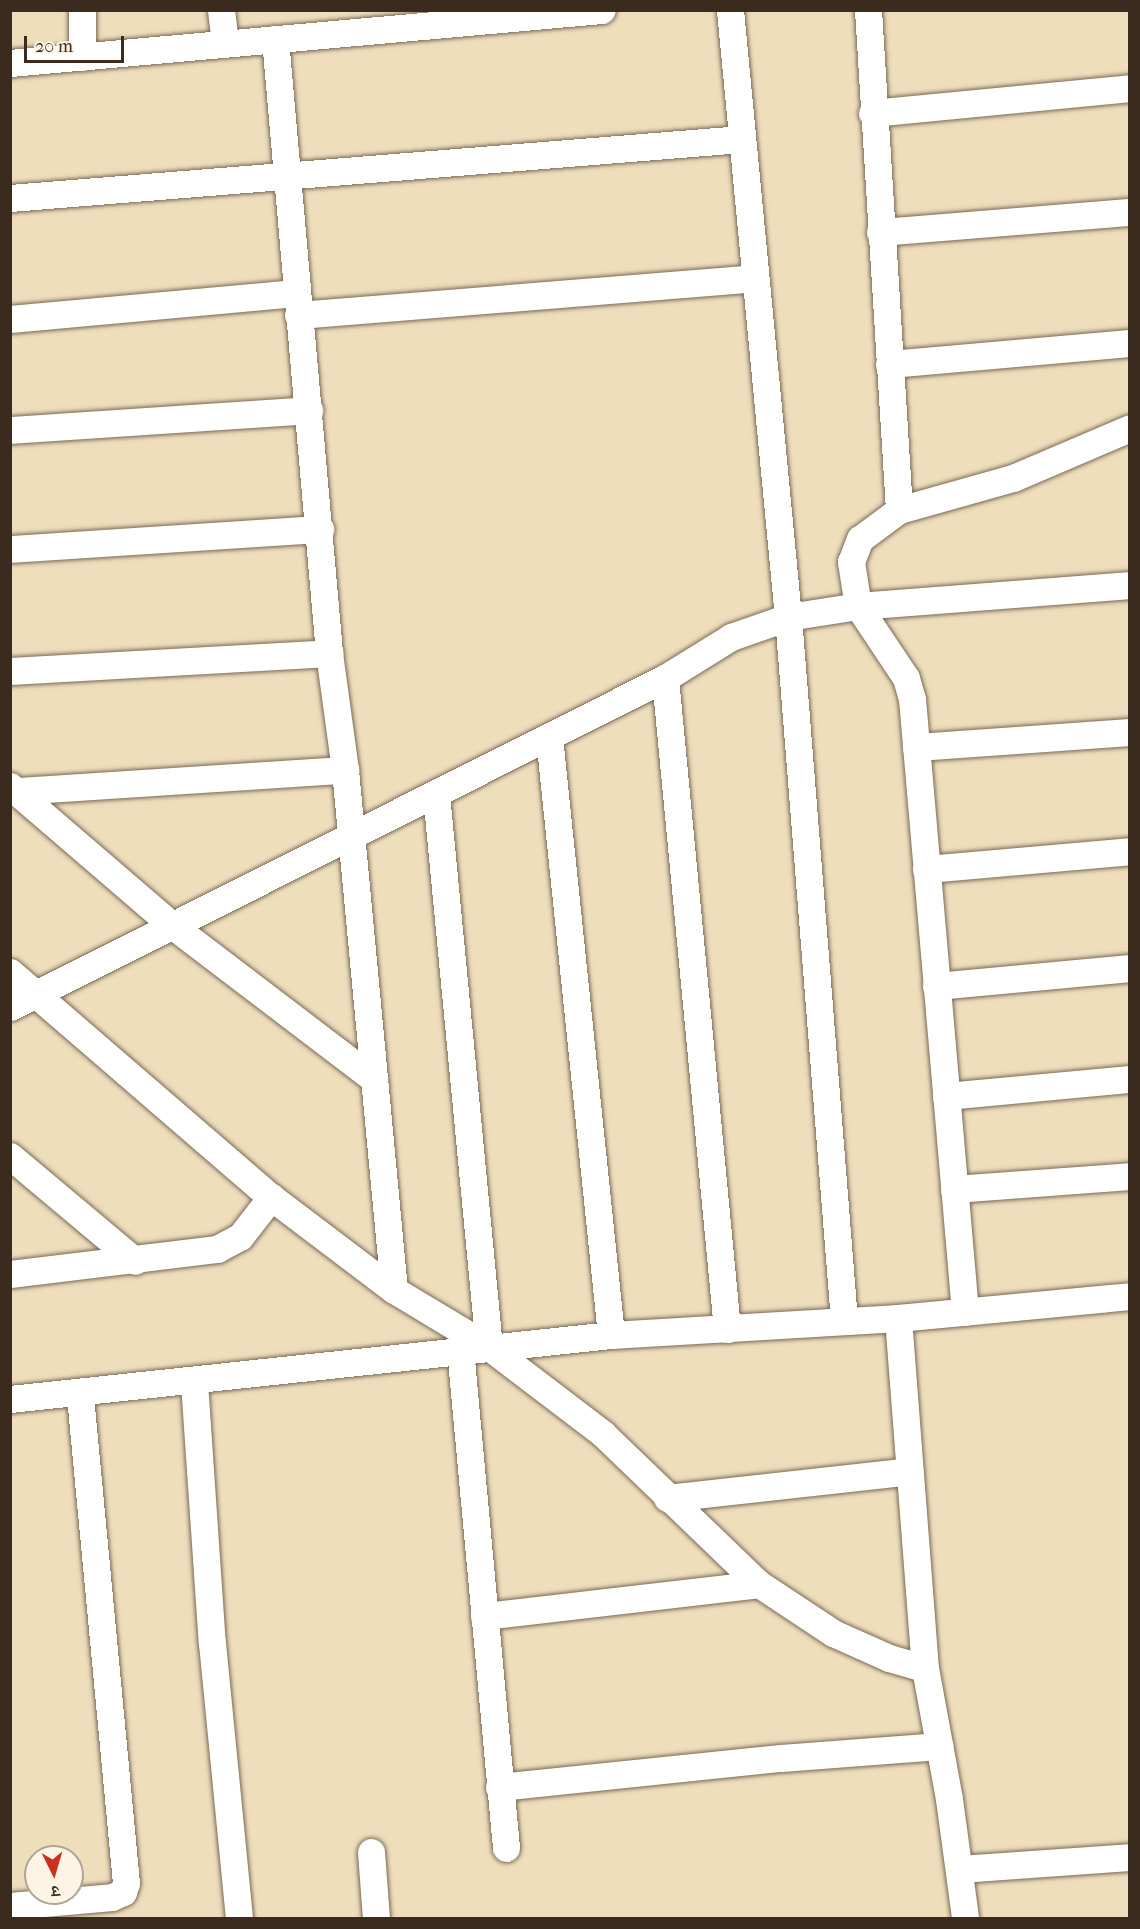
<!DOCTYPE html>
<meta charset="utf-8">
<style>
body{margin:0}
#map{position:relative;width:1140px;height:1929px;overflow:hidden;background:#efdebc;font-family:"IM FELL French Canon","Noto Serif Devanagari",serif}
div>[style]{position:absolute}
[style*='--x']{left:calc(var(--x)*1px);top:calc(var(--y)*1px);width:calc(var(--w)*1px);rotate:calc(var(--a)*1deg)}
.roads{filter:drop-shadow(0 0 2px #7a6955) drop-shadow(0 0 2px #7a6955)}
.minor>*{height:27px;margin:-13.5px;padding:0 13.5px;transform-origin:13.5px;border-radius:13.5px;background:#fff}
span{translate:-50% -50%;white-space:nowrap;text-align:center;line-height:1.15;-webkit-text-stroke:4.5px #fcf5e5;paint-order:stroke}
.frame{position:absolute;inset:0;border:12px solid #3b2a1e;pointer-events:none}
.north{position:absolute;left:24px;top:1845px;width:60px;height:60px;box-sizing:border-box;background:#fcf5e5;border:2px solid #afa495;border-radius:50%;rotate:175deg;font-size:16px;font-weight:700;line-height:24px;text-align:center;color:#3b2a1e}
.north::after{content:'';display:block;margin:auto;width:21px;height:27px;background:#c8321e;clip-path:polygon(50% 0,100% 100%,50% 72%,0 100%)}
.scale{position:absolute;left:24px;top:36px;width:100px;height:27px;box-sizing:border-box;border:3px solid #3b2a1e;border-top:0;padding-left:8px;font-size:18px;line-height:21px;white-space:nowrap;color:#3b2a1e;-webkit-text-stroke:4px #fcf5e5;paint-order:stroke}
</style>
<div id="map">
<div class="roads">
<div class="minor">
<div style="--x:221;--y:10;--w:34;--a:83"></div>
<div style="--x:730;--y:10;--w:610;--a:84.54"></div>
<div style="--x:788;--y:617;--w:706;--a:85.45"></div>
<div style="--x:868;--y:10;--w:501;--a:86.45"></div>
<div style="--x:275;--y:39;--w:616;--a:84.97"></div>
<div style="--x:329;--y:653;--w:118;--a:82.2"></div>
<div style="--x:345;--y:770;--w:522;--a:84.62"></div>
<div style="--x:82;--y:57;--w:47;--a:-90"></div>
<div style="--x:10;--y:63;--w:594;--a:-5.12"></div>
<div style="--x:872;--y:113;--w:259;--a:-5.5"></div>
<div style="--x:10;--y:198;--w:734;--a:-4.61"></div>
<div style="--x:880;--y:232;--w:251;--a:-4.6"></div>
<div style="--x:298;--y:315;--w:458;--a:-4.6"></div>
<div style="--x:10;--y:319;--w:287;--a:-5.2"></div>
<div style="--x:889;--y:364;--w:242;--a:-5"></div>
<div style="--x:10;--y:430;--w:300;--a:-3.8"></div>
<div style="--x:10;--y:549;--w:311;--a:-3.7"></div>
<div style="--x:10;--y:671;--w:320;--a:-3.2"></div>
<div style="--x:665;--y:678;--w:654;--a:84.56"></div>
<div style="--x:549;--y:737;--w:601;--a:84.08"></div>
<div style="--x:916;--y:747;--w:215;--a:-4"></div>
<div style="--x:10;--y:786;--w:215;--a:40.7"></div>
<div style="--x:173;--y:926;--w:253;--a:37.3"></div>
<div style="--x:17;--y:791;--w:329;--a:-3.7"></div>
<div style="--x:436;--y:794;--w:556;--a:84.53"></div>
<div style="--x:926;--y:869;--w:205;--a:-5"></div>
<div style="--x:10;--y:972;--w:345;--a:40.8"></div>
<div style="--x:271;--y:1197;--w:154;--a:37.1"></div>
<div style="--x:394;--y:1290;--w:111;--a:31"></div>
<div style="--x:489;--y:1347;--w:143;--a:37.3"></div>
<div style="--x:603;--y:1434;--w:216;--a:43.9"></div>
<div style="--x:759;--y:1584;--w:89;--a:33.5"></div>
<div style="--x:833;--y:1633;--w:61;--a:24.1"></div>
<div style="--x:889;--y:1658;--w:37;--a:16"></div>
<div style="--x:936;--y:986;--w:195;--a:-5.3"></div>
<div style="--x:10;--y:1007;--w:733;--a:-26.67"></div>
<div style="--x:665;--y:678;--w:78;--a:-31.8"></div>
<div style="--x:731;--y:637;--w:60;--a:-19.3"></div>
<div style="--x:788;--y:617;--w:71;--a:-8.9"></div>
<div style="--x:858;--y:606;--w:273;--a:-4.4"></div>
<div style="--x:946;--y:1096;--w:185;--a:-5.3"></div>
<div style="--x:10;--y:1156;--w:163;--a:40"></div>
<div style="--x:954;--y:1189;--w:176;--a:-4.2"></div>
<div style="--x:10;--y:1274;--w:209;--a:-6.9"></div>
<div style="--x:217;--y:1249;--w:26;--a:-28"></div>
<div style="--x:240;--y:1237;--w:51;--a:-52.2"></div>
<div style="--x:965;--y:1312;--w:615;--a:-94.94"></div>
<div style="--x:912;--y:699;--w:22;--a:-106"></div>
<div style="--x:906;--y:678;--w:87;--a:-123.7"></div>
<div style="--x:858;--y:606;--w:45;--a:-99"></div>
<div style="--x:851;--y:562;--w:25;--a:-69"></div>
<div style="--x:860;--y:539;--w:49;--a:-36.6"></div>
<div style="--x:899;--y:510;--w:118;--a:-15.7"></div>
<div style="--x:1013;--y:478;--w:127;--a:-23.1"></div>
<div style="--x:898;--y:1318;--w:351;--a:85.6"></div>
<div style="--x:925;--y:1668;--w:133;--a:79.6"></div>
<div style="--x:949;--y:1799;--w:120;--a:82.3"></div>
<div style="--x:460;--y:1349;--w:501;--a:84.73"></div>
<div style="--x:194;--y:1382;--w:262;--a:86.1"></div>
<div style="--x:212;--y:1643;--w:276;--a:84.4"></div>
<div style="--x:10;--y:1399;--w:604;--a:-6.08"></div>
<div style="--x:611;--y:1335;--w:288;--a:-3.4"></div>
<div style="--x:898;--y:1318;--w:233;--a:-5.4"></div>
<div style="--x:667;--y:1498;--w:244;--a:-6.3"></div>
<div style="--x:484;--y:1616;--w:277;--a:-6.6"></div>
<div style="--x:499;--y:1787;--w:283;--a:-5.9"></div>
<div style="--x:781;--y:1758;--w:159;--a:-4.3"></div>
<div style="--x:371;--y:1852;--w:66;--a:85.7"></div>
<div style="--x:959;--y:1869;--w:171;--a:-4"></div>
<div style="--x:10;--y:1906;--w:102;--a:-5"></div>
<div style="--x:112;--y:1897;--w:12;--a:-24"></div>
<div style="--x:123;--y:1892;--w:9;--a:-72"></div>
<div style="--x:126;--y:1883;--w:493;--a:-95.4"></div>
</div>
</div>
<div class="frame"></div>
<div class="north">उ</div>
<div class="scale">20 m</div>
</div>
